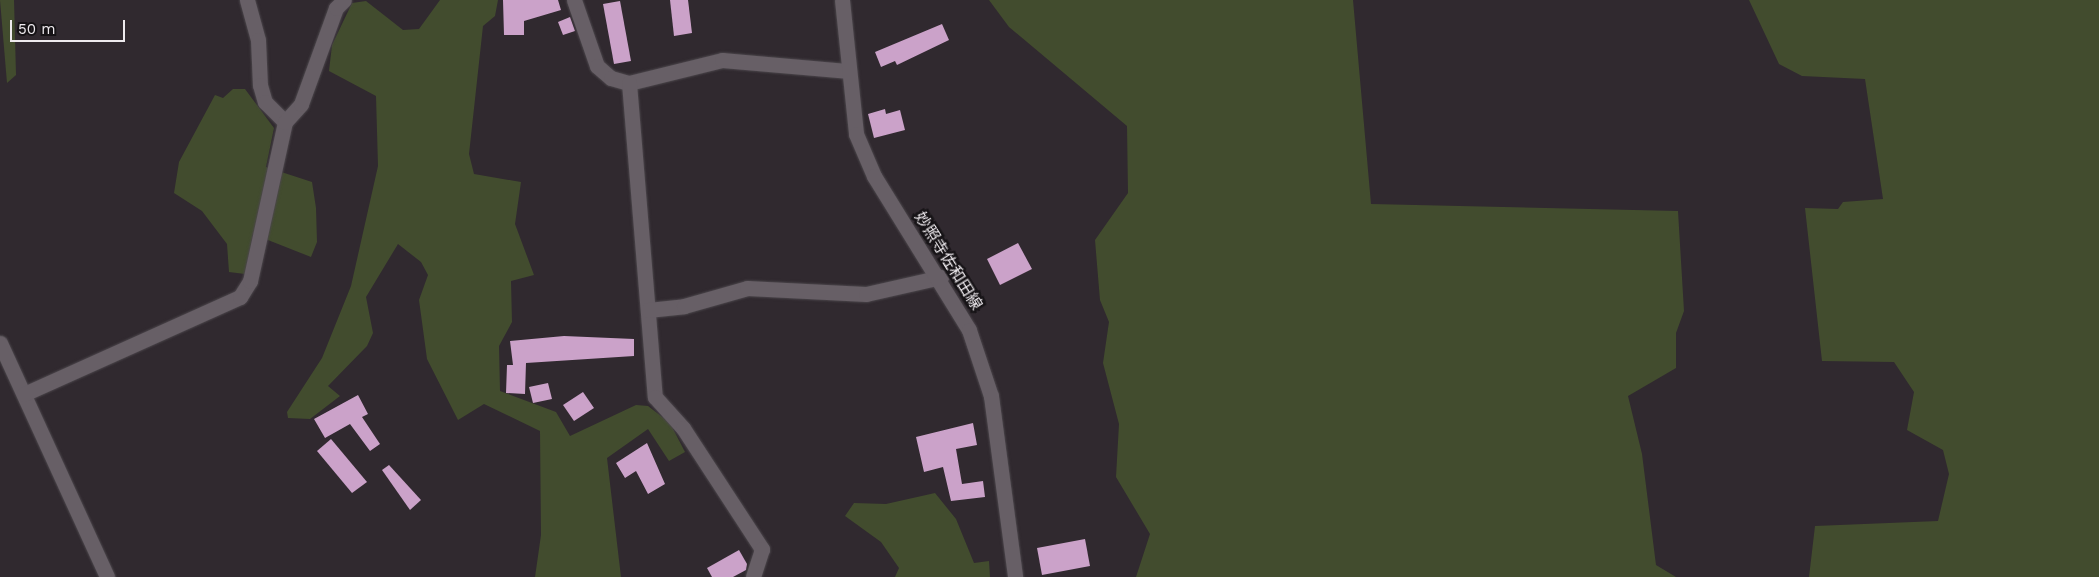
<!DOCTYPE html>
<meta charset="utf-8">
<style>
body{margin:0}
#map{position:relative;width:2099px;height:577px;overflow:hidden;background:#30292f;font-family:"Work Sans","Noto Sans JP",sans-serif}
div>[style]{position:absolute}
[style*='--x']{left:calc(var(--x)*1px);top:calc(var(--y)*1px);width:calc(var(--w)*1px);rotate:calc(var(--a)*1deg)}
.green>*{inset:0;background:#424c2e}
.building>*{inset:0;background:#cba2c9}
.roads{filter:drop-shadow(0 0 1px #4b464b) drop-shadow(0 0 1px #4b464b)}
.minor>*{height:15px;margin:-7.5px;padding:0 7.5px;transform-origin:7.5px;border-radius:7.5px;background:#675f66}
.secondary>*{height:15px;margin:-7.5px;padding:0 7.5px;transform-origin:7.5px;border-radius:7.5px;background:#675f66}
span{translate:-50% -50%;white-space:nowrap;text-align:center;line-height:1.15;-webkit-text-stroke:5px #161316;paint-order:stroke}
.street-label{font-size:16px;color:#eeeaee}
.scale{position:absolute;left:10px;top:20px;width:115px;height:22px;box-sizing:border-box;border:2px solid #eeeaee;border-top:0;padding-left:6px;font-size:15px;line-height:18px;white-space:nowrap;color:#eeeaee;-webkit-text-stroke:4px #161316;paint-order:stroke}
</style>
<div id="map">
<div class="green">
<div style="clip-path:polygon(0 0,14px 0,16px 75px,7px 83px)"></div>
<div style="clip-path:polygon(440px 0,498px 0,495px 16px,483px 26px,469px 154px,474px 174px,521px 182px,515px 224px,534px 275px,511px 281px,512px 322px,499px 346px,500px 391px,556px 412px,570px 436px,636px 405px,648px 406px,670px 423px,685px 452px,669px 461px,648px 429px,607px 458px,621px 577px,535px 577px,541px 535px,540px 431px,484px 404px,458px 420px,427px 359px,419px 300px,428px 275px,421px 262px,398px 244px,366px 297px,373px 333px,367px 346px,328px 386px,340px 396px,310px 419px,288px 418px,287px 412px,322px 358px,351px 286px,378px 166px,376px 96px,329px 71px,332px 45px,352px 3px,366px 1px,403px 30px,419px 29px)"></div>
<div style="clip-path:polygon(989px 0,1353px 0,1371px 204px,1678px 211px,1684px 311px,1676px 333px,1676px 368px,1628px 396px,1642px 454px,1656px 565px,1676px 577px,1136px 577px,1150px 534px,1116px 477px,1119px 424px,1103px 363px,1109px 322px,1100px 300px,1095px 240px,1128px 193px,1127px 126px,1009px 27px)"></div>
<div style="clip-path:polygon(1749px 0,2099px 0,2099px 577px,1809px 577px,1815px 526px,1938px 521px,1949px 474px,1943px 450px,1907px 430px,1914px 392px,1894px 362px,1822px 361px,1805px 208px,1838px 209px,1843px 202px,1883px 199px,1865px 79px,1802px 76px,1779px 64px)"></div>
<div style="clip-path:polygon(233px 89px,245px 89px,274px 128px,266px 167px,312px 182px,316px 208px,317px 242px,311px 257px,253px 234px,245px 274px,229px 272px,227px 244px,202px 211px,174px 193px,179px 162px,215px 95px,223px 98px)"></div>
<div style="clip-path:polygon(935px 493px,956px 519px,974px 563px,989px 561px,990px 577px,895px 577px,899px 568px,881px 542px,845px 516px,854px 503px,886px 504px)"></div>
</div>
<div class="building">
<div style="clip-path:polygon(503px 0,558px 0,561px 10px,524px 21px,524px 35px,504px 35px)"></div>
<div style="clip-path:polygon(670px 0,688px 0,692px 33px,674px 36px)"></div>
<div style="clip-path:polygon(620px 1px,631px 61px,614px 64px,603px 4px)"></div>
<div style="clip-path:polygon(570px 17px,575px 31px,563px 35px,558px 22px)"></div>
<div style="clip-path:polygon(942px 24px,949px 40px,897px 65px,895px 61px,881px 67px,875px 52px)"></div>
<div style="clip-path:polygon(885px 109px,886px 114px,900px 110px,905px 130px,874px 138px,868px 114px)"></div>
<div style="clip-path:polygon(1018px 243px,1032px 269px,1000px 285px,987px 259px)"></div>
<div style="clip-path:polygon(564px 336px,634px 339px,634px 356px,526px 363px,525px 394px,506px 393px,507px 365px,513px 365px,510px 341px)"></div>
<div style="clip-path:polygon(548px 383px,552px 399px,533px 403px,529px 387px)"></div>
<div style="clip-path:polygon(583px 392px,594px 408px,574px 421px,563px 405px)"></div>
<div style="clip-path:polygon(358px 395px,368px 414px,362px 417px,380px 444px,370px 451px,350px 424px,325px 438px,314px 419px)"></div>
<div style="clip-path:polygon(973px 423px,977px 445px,956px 449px,962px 484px,983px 481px,985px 497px,951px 501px,943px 467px,924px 472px,916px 437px)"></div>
<div style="clip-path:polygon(331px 439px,367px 482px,352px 493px,317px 451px)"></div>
<div style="clip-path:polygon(647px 443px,665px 484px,648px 494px,636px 471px,625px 478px,616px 463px)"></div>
<div style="clip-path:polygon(389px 465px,421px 500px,410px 510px,382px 470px)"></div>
<div style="clip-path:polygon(1085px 539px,1090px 566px,1042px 575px,1037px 548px)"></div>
<div style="clip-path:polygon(739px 550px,747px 564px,746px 570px,733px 577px,712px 577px,707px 568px)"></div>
</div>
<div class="roads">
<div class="minor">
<div style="--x:247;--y:0;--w:41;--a:74.6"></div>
<div style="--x:258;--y:40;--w:45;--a:87.5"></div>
<div style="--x:260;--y:85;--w:18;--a:74"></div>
<div style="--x:265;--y:102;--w:28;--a:45"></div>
<div style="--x:574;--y:0;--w:70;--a:70.8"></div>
<div style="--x:597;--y:66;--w:18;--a:41"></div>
<div style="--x:611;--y:78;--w:19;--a:16"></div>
<div style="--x:629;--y:83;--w:96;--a:-13.9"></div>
<div style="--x:722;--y:60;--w:125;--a:5"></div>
<div style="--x:629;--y:83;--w:315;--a:85.3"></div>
<div style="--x:655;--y:397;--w:42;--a:47.9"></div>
<div style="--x:683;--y:428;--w:145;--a:56.9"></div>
<div style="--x:762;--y:549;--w:29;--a:108"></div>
<div style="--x:648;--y:310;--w:36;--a:-6"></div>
<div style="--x:684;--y:306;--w:66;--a:-15.9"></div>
<div style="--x:747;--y:288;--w:119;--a:2.9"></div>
<div style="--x:866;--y:294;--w:77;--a:-12.8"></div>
<div style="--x:0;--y:343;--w:257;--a:65.4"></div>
<div style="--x:24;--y:394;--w:237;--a:-24.2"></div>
<div style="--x:240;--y:297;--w:19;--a:-58"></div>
<div style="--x:250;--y:281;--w:163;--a:-77.6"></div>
<div style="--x:285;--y:122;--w:24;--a:-48"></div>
<div style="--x:301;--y:104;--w:102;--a:-70"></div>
<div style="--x:336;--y:8;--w:11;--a:-45"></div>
</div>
<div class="secondary">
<div style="--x:842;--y:0;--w:135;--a:84"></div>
<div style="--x:856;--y:134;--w:46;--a:66.8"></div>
<div style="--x:874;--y:176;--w:181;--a:58.3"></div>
<div style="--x:969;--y:330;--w:70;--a:71.6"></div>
<div style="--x:991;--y:396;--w:183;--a:82.4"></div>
</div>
</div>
<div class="street-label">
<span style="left:948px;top:261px;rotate:58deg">妙照寺佐和田線</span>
</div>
<div class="scale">50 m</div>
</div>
